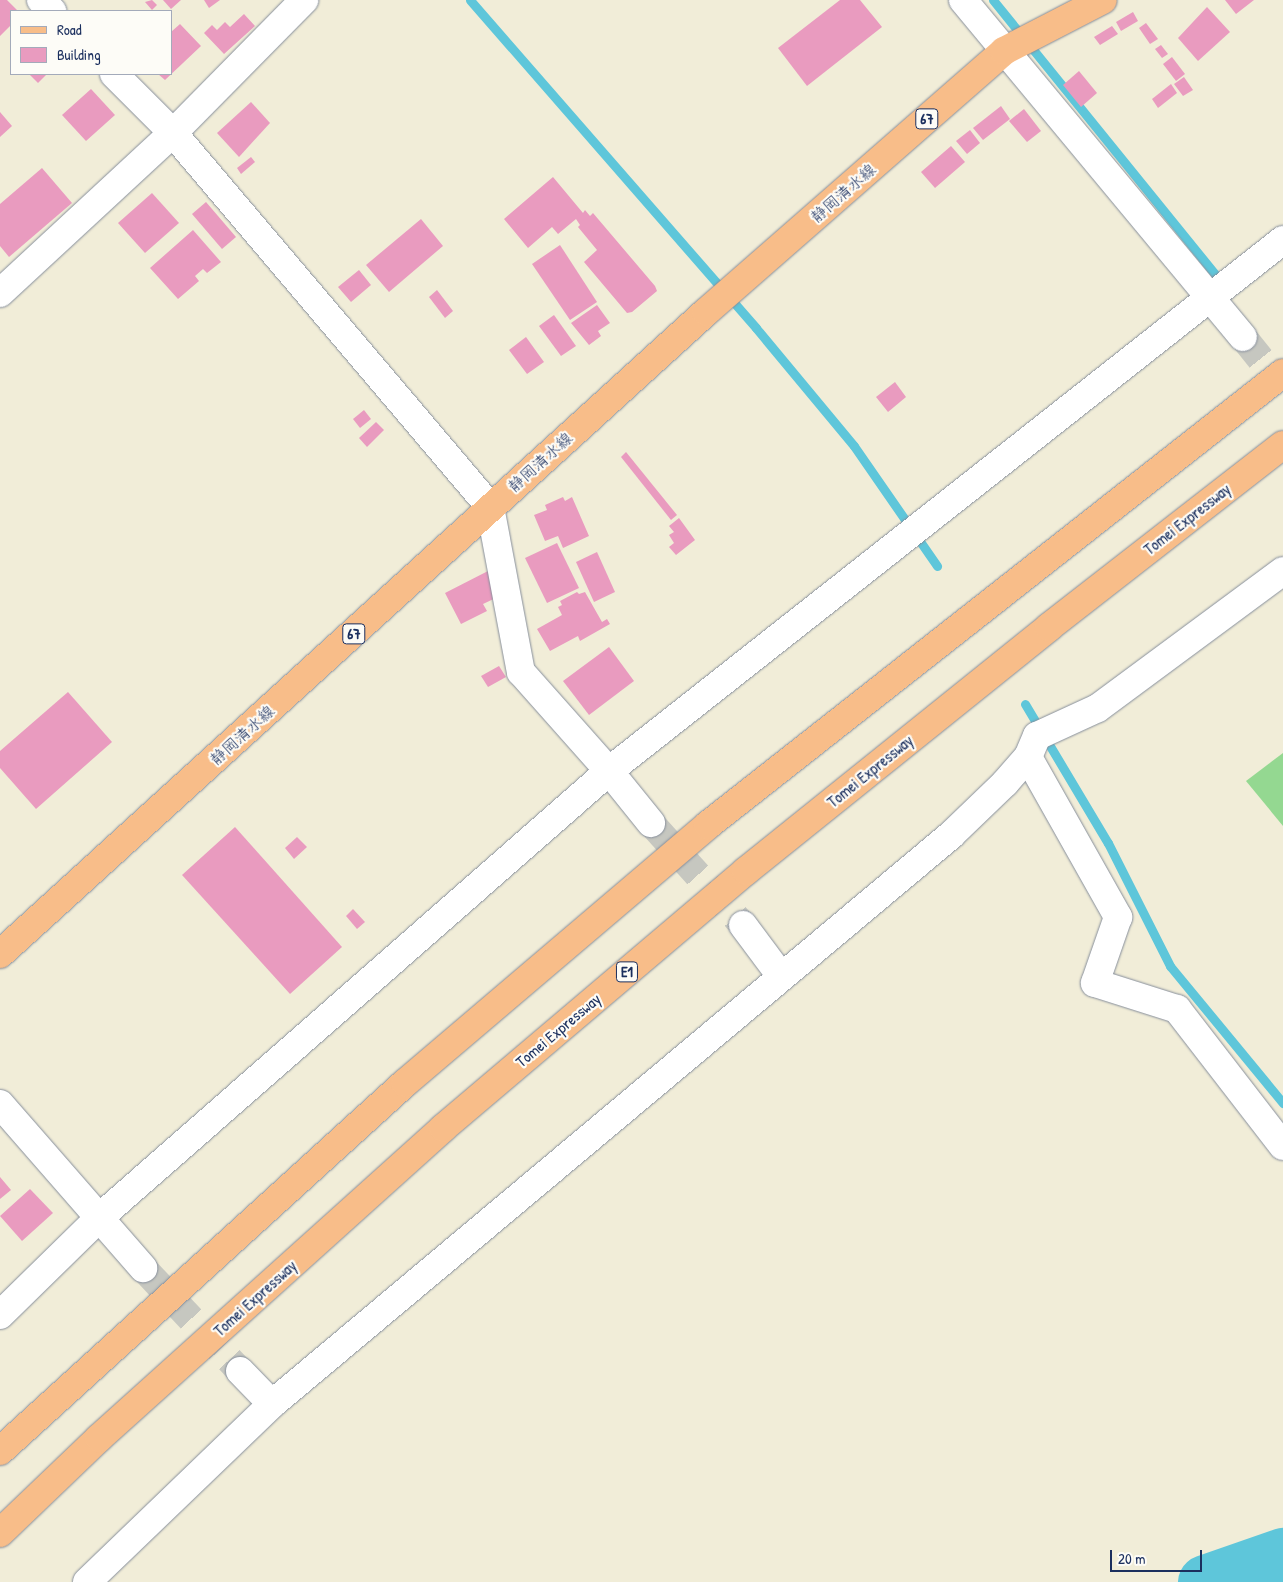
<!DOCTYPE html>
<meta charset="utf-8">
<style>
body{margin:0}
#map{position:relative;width:1283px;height:1582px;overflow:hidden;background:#f1edd8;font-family:"Patrick Hand","Klee One",sans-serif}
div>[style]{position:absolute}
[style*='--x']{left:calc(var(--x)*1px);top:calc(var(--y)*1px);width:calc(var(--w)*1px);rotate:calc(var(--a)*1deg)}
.green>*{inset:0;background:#94d891}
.stream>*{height:9px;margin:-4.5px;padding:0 4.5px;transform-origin:4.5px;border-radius:4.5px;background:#5ec6da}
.river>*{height:55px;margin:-27.5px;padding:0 27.5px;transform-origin:27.5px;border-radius:27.5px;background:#5ec6da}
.building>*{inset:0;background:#e99bbf}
.minor-tunnel>*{height:28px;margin-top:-14px;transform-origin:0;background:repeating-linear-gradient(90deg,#c6c7c0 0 28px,transparent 0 42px)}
.roads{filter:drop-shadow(0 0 1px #868e9b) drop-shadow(0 0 1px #868e9b)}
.minor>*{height:28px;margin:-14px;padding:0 14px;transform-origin:14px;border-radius:14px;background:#fff}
.major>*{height:28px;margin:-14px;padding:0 14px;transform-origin:14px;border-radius:14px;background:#f8bd89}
.highway>*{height:28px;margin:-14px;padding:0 14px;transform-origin:14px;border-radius:14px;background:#f8bd89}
span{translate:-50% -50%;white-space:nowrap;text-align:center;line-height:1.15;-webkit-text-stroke:4.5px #fdfcf7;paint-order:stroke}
.shield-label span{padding:1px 4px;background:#fdfcf7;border:1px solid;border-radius:4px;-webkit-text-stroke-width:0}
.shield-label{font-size:15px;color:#1b2f5e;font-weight:700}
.street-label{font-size:16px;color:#1b2f5e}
.legend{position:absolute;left:10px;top:10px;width:162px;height:65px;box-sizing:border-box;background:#fdfcf7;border:1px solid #a3aaba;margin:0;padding:6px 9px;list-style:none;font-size:15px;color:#1b2f5e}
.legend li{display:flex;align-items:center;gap:10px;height:25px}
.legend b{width:25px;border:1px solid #a3aaba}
.scale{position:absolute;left:1110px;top:1550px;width:92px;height:22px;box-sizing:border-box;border:2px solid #1b2f5e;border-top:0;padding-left:6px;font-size:15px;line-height:18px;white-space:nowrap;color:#1b2f5e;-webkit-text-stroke:4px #fdfcf7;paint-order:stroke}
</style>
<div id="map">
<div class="green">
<div style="clip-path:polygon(1283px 753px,1283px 826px,1246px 781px)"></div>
</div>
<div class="stream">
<div style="--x:470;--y:0;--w:435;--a:48.9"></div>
<div style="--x:756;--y:328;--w:153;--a:50.3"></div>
<div style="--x:854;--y:446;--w:146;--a:55.3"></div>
<div style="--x:993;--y:0;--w:356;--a:51"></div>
<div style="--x:1025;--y:704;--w:162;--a:59.2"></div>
<div style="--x:1108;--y:843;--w:138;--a:63.2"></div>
<div style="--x:1170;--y:966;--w:178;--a:50.5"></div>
</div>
<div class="river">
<div style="--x:1205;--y:1582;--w:83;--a:-19.1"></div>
</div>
<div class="building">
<div style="clip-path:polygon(0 0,7px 0,18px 11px,11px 11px,11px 25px,0 36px)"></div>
<div style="clip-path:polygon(152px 0,157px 5px,152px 10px,145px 2px)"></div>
<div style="clip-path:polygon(163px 0,181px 0,171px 9px)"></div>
<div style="clip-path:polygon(204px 0,220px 0,209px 8px)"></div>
<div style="clip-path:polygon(840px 0,860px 0,882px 27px,807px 86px,778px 48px)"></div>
<div style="clip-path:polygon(1225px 0,1254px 0,1236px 14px)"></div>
<div style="clip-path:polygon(1207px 7px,1230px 32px,1198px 61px,1178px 38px)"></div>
<div style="clip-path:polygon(1133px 12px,1138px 21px,1121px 31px,1116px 22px)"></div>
<div style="clip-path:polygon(244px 14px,255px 26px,224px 54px,204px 33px,212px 25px,217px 30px,225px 22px,230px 27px)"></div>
<div style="clip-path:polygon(1146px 23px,1158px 39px,1150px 44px,1139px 28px)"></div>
<div style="clip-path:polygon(180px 24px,201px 46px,165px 80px,158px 74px,171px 74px,171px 32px)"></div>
<div style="clip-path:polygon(1112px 26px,1118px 34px,1100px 45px,1094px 37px)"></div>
<div style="clip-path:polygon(1161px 45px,1168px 54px,1162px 58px,1155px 49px)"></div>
<div style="clip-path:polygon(1172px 57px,1185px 74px,1176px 81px,1163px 64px)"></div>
<div style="clip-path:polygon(1079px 71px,1097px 93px,1081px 107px,1063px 85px)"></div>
<div style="clip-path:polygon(29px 74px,47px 74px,38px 83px)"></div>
<div style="clip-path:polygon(1184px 77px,1193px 90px,1183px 96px,1174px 84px)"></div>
<div style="clip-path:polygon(1171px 84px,1177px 93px,1158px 108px,1152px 99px)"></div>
<div style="clip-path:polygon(91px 89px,115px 115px,86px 141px,62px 115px)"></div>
<div style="clip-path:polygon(251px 102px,270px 123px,239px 157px,217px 133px)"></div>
<div style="clip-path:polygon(1001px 106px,1010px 119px,983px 140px,973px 128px)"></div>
<div style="clip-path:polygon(1024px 109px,1041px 131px,1027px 142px,1009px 121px)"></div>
<div style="clip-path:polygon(0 112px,12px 126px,0 137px)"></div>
<div style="clip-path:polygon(970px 130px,980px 143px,967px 154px,956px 141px)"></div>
<div style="clip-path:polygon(951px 146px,965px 162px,935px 188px,921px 172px)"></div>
<div style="clip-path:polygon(251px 157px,255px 162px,241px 174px,237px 168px)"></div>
<div style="clip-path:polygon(42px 168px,72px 203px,9px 257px,0 246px,0 204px)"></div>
<div style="clip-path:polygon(553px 177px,583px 213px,585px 210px,590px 216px,593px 213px,655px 286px,657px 291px,632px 312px,627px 313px,584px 262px,597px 250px,578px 227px,580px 225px,576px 219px,558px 234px,552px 227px,528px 248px,504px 219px)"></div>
<div style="clip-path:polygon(152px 193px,179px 223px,145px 253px,118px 223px)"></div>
<div style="clip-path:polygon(206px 202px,236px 237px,222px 249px,192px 214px)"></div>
<div style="clip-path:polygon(421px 219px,443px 246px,389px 292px,366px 265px)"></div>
<div style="clip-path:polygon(193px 230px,221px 262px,207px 273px,203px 269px,195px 276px,199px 281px,178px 299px,150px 268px)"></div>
<div style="clip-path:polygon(560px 245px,597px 302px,570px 320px,532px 264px)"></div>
<div style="clip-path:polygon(359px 270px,371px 285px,351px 302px,338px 287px)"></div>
<div style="clip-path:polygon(437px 290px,453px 311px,445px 318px,429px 297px)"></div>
<div style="clip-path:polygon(597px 305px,610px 323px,598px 331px,601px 336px,589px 345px,571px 323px)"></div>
<div style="clip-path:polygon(554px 315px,576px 346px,561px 356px,539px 326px)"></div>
<div style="clip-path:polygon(526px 337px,544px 362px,527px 374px,509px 350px)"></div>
<div style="clip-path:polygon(895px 382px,906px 397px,888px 412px,876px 397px)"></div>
<div style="clip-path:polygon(364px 410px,371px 419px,360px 428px,353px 419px)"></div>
<div style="clip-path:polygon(376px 422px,384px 430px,367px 447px,359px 438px)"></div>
<div style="clip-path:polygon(626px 452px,677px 515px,671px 520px,621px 457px)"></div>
<div style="clip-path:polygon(563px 497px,565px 501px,572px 497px,589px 536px,563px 548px,558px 536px,545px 541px,534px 515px,547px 510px,545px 505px)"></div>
<div style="clip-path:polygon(679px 518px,695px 540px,676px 555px,669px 547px,674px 543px,669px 535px,674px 532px,669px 526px)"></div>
<div style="clip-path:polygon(557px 543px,579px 588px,547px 603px,525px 558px)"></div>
<div style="clip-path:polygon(597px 552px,615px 592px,594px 602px,576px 562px)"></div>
<div style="clip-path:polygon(488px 571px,500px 596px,483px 604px,487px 611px,461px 624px,445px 593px)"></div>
<div style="clip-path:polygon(577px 592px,579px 594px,585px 592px,602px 622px,607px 619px,610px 624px,580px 641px,578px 636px,550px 651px,537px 629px,562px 615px,558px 607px,562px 605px,560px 601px)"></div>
<div style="clip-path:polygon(609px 647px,634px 681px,589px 715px,563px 681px)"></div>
<div style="clip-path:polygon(499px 666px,506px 677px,488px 687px,481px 676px)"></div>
<div style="clip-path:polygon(68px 692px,112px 742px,36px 809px,0 768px,0 751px)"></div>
<div style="clip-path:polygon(235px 827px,342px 947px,290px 994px,182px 875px)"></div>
<div style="clip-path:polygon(297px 837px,307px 847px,294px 859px,285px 848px)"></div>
<div style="clip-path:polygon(353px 909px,365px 922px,357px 929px,346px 916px)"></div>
<div style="clip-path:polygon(0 1177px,11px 1190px,0 1199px)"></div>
<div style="clip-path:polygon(30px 1189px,53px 1213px,22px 1241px,0 1216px)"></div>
</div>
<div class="minor-tunnel">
<div style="--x:1243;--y:337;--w:64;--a:51.3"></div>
<div style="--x:651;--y:823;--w:137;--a:48"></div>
<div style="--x:143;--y:1268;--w:141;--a:46.7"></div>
</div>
<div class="roads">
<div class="minor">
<div style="--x:41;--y:0;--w:16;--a:45"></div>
<div style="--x:963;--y:0;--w:438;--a:50.3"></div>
<div style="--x:114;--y:74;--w:83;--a:45"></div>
<div style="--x:173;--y:133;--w:490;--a:49.7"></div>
<div style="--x:490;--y:507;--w:168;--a:79.4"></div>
<div style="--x:521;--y:672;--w:132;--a:48.4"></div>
<div style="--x:609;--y:771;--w:67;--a:51.1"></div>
<div style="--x:0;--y:293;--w:236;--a:-42.8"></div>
<div style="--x:173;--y:133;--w:187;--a:-45.4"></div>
<div style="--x:1028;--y:757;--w:184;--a:60.6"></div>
<div style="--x:1118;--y:917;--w:70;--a:109.2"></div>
<div style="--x:1095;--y:983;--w:86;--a:17.6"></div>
<div style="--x:1177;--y:1009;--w:173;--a:52.3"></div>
<div style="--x:743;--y:925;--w:64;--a:53.3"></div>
<div style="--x:0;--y:1104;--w:218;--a:48.9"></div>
<div style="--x:0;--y:1315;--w:139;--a:-44.4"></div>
<div style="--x:99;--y:1218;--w:678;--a:-41.23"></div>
<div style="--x:609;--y:771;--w:858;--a:-38.23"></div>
<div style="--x:240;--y:1371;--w:46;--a:45.9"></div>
<div style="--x:87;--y:1582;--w:257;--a:-43.9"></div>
<div style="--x:272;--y:1404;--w:886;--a:-39.96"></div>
<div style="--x:951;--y:835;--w:75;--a:-43.9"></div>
<div style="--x:1005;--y:783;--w:35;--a:-49"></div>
<div style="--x:1028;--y:757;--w:23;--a:-67"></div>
<div style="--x:1037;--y:736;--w:67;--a:-24.7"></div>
<div style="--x:1098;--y:708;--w:230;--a:-36.5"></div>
</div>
<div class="major">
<div style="--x:0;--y:954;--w:954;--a:-42.28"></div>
<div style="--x:706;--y:312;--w:396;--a:-41.2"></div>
<div style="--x:1004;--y:51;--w:111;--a:-27.3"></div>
</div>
<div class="highway">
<div style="--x:0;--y:1451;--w:547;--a:-42.26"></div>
<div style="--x:405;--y:1083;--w:398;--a:-40.4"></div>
<div style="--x:708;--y:825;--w:731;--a:-38.17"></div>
<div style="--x:0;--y:1533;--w:137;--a:-43.8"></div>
<div style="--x:99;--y:1438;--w:463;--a:-42"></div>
<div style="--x:443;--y:1128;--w:397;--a:-40.3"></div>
<div style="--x:746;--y:871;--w:389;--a:-38.8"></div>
<div style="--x:1049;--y:627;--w:296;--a:-37.9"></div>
</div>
</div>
<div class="shield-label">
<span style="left:927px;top:119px">67</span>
<span style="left:354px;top:634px">67</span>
<span style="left:627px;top:972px">E1</span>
</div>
<div class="street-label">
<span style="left:843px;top:193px;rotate:-41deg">静岡清水線</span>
<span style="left:540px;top:462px;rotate:-42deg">静岡清水線</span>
<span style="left:1187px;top:519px;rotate:-38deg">Tomei Expressway</span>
<span style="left:242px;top:735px;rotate:-42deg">静岡清水線</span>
<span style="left:870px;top:771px;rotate:-39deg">Tomei Expressway</span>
<span style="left:558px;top:1030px;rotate:-40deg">Tomei Expressway</span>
<span style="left:255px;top:1298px;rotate:-42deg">Tomei Expressway</span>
</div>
<ul class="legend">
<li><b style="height:6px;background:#f8bd89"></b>Road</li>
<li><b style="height:14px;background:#e99bbf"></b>Building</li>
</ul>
<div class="scale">20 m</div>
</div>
